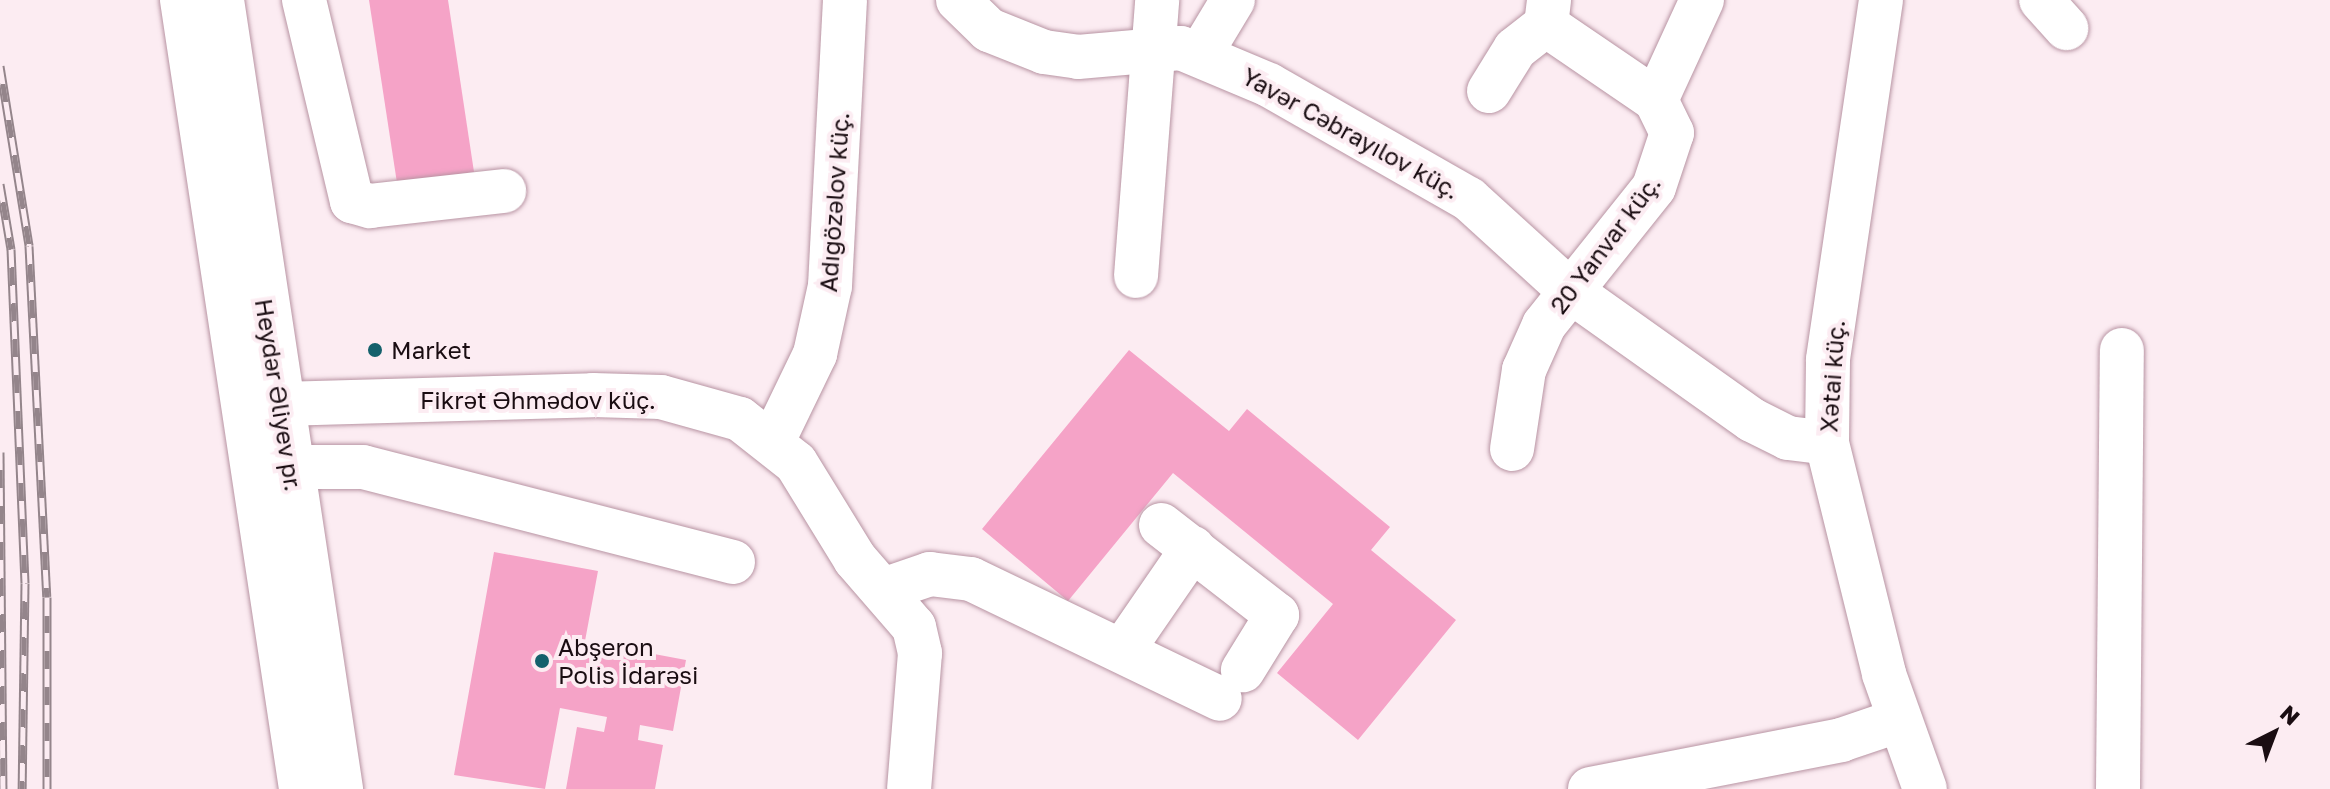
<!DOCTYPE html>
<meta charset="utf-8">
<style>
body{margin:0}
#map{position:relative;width:2330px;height:789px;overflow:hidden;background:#fcecf2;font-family:"Golos Text",sans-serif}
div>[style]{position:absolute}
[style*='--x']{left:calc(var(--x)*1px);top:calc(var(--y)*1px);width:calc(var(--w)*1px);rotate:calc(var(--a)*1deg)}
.building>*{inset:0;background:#f5a3c7}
.roads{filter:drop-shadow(0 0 2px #b894a3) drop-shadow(0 0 2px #b894a3)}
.minor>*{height:44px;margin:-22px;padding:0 22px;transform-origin:22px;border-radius:22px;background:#fff}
.major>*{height:44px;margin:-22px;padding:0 22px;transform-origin:22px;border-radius:22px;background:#fff}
.rail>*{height:9px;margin-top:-4.5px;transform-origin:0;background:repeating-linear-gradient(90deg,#fcecf2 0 18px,#94858b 0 36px);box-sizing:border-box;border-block:2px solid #94858b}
.dots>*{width:22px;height:22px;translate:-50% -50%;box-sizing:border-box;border:4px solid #fcecf2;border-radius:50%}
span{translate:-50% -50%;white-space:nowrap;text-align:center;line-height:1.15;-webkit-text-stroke:8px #fcecf2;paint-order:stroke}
.street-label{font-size:24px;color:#1a0d12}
.poi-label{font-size:24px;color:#1a0d12}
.left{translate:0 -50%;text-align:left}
.north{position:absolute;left:2234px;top:693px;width:80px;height:80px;-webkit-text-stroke:6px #fcecf2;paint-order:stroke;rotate:42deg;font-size:22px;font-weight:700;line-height:32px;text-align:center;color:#1a0d12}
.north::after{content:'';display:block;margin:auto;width:28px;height:36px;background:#1a0d12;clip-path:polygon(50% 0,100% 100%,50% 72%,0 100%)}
</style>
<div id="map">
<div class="building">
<div style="clip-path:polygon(369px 0,448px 0,474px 172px,397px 183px)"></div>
<div style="clip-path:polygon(1129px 350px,1229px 431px,1247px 409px,1390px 527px,1371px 550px,1456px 620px,1358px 740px,1277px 673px,1333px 604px,1173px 473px,1068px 601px,982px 529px)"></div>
<div style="clip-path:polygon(494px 552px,598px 571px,585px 641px,686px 660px,673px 731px,640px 725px,638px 740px,663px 745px,655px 789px,566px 789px,577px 727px,604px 732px,607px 717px,560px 708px,545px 789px,454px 775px)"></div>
</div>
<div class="roads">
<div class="minor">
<div style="--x:304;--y:0;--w:207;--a:76.6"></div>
<div style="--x:352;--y:201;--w:19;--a:16"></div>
<div style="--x:370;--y:206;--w:135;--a:-6.4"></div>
<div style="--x:958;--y:0;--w:43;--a:44.1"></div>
<div style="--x:989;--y:30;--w:59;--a:21.8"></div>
<div style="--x:1044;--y:52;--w:34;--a:8"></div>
<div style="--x:1078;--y:57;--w:103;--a:-5"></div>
<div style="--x:1181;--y:48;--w:95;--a:22.8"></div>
<div style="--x:1269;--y:85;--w:230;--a:29.7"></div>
<div style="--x:1469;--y:199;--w:135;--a:42.3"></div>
<div style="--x:1569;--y:290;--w:224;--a:35.4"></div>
<div style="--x:1752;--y:420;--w:40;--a:26.6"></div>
<div style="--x:1788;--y:438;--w:39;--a:7"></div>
<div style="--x:1881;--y:0;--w:364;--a:98.4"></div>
<div style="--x:1828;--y:360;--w:83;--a:90.7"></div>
<div style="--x:1827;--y:443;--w:238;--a:76.1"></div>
<div style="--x:1884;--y:674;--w:122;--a:70.4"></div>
<div style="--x:2041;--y:0;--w:38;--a:48"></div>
<div style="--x:1201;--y:53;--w:62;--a:-58.9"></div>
<div style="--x:1489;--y:91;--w:49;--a:-58.2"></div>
<div style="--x:1515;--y:49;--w:39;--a:-38"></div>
<div style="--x:1656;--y:100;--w:110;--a:-65.3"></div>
<div style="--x:1136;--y:276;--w:277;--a:-85.6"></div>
<div style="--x:280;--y:404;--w:313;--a:-1.6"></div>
<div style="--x:593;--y:395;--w:68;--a:1.7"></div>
<div style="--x:661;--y:397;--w:82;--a:15.6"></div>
<div style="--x:740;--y:419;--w:71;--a:38.2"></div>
<div style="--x:796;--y:463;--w:113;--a:58.4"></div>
<div style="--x:855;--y:559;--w:90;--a:49.1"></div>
<div style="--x:914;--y:627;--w:27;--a:77"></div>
<div style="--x:920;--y:653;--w:136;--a:94.6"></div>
<div style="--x:773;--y:441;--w:97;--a:-64.2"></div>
<div style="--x:815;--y:354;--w:70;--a:-77.6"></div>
<div style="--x:830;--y:286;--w:286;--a:-87"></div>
<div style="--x:1512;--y:449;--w:80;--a:-81.4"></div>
<div style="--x:1524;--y:370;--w:49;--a:-66"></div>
<div style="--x:1544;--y:325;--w:176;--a:-51.4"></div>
<div style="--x:1654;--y:187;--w:57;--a:-71.6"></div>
<div style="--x:1672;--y:133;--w:37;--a:-116"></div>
<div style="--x:1656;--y:100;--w:133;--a:-145.7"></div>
<div style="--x:1546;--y:25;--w:25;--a:-83"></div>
<div style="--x:290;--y:467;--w:73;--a:0"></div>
<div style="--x:363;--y:467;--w:382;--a:14.4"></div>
<div style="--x:1161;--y:525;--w:147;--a:37.8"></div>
<div style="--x:1277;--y:615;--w:65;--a:121.7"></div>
<div style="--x:883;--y:590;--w:50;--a:-18.8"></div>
<div style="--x:930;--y:574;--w:41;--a:7"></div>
<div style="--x:971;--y:579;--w:276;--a:25.7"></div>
<div style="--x:1122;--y:651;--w:125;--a:-55.4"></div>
<div style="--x:1590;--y:789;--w:256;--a:-11"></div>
<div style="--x:1841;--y:740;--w:62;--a:-18.7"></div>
<div style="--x:2118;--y:789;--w:439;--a:-89.5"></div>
</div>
<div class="major">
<div style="--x:182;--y:0;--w:798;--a:81.42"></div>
<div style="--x:222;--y:0;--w:798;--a:81.42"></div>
</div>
</div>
<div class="rail">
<div style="--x:0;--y:66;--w:182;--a:80.8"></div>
<div style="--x:29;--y:246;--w:351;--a:87.1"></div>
<div style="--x:47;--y:597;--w:192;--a:90"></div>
<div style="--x:0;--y:184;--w:66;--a:80.4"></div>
<div style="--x:11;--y:249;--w:334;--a:87.6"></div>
<div style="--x:25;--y:583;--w:206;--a:90.8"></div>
<div style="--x:0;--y:452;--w:337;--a:89.5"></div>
</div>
<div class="dots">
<div style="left:375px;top:350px;background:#14616c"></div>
<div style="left:542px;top:661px;background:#14616c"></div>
</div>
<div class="street-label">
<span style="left:1351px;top:133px;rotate:29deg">Yavər Cəbrayılov küç.</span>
<span style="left:834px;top:202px;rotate:-86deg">Adıgözəlov küç.</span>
<span style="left:1605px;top:244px;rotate:-53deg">20 Yanvar küç.</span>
<span style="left:1832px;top:376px;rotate:-86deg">Xətai küç.</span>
<span style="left:279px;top:395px;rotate:81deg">Heydər Əliyev pr.</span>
<span style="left:538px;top:400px">Fikrət Əhmədov küç.</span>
</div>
<div class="poi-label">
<span class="left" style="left:391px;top:350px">Market</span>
<span class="left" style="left:558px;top:661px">Abşeron<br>Polis İdarəsi</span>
</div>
<div class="north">N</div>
</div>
